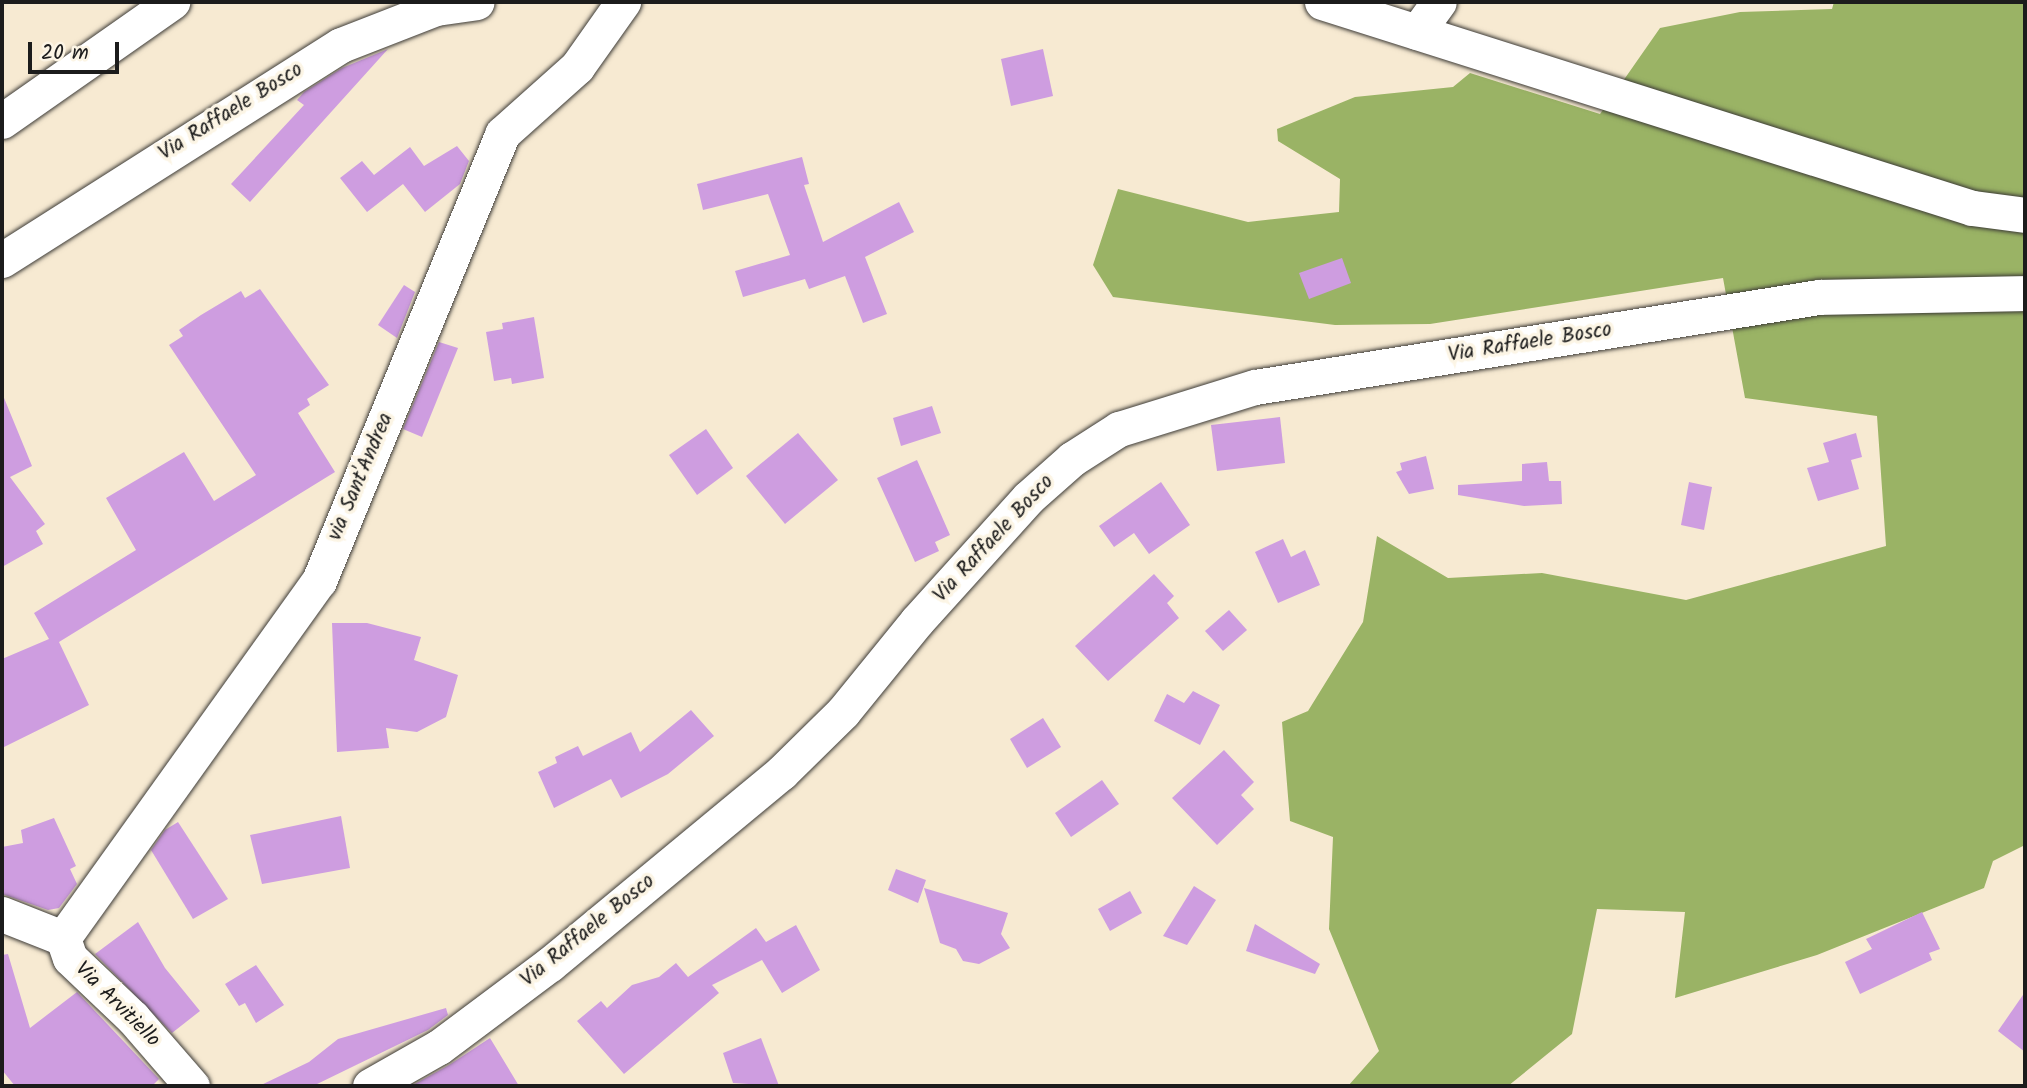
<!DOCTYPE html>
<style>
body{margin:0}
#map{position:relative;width:2027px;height:1088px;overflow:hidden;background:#f7ead2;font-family:Kalam,sans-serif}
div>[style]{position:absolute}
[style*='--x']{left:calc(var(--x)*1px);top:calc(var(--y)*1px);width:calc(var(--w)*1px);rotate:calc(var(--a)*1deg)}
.forest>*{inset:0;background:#9ab365}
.building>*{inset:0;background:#ce9de0}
.roads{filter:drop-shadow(0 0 2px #3d3b37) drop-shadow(0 0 2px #3d3b37)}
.minor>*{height:35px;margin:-17.5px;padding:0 17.5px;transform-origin:17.5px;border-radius:17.5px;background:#fff}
span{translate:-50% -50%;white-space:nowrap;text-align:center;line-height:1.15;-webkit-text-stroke:7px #fcf5e5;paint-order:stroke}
.street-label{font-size:21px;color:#1c1c1c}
.frame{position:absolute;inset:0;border:4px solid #1c1c1c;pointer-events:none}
.scale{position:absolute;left:28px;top:42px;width:91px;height:32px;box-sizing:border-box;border:4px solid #1c1c1c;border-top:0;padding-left:9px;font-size:21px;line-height:24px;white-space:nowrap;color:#1c1c1c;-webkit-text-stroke:5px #fcf5e5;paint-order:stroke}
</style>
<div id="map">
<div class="forest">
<div style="clip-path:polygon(1834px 2px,2025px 2px,2025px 845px,1993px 861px,1984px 888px,1817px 955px,1675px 998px,1685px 912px,1597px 909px,1572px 1034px,1508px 1086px,1348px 1086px,1379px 1051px,1329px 929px,1333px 837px,1290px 821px,1282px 722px,1308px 711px,1363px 622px,1377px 536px,1448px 578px,1542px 573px,1686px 600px,1886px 546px,1877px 416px,1745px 398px,1723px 278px,1430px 324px,1335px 325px,1113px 297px,1093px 265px,1118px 189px,1248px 222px,1339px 212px,1340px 179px,1278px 141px,1277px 129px,1355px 97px,1453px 87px,1470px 73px,1600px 114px,1660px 28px,1740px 12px,1832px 9px)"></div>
</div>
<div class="building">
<div style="clip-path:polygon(388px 49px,250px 202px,231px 184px,304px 105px,297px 100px,304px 92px,342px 68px)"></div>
<div style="clip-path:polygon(1043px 49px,1053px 96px,1011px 106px,1001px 59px)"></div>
<div style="clip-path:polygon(457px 146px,469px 161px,460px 184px,425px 212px,403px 184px,367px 212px,340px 178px,362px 161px,374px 175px,410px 147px,424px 166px)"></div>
<div style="clip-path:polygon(802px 157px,809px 184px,804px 185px,823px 242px,899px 202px,914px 232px,865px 257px,887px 314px,863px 323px,845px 276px,809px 289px,805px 279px,743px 297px,735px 271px,790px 255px,768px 194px,703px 210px,697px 184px)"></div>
<div style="clip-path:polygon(1342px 258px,1351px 283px,1309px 299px,1299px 273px)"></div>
<div style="clip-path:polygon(404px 285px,415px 292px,397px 338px,378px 325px)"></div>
<div style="clip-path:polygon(260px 289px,329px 385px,307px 399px,310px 405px,298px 413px,335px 472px,59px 642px,89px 705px,2px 748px,2px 659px,49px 639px,34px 613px,136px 550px,106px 498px,184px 452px,214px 501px,256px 475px,169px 345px,183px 336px,179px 330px,201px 315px,241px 291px,245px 298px)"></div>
<div style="clip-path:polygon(534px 317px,544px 378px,512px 384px,511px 378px,494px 381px,486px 332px,503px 329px,502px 323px)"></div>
<div style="clip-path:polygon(439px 342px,458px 348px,422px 437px,403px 429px)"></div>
<div style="clip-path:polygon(2px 393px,32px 466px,10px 477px,45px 524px,36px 531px,43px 544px,2px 567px)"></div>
<div style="clip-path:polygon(932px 406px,941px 433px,901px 446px,893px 418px)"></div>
<div style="clip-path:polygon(1280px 417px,1285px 463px,1217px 471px,1211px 425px)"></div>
<div style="clip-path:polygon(706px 429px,733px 468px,697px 495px,669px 455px)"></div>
<div style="clip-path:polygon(798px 433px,838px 480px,785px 524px,746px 476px)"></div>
<div style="clip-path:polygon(1856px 433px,1862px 457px,1851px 460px,1859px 489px,1818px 501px,1807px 468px,1829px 462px,1823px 443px)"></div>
<div style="clip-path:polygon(1426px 456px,1434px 489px,1409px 494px,1396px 472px,1402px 470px,1400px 463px)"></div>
<div style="clip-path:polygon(917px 460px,950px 535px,935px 542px,939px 551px,915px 562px,877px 478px)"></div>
<div style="clip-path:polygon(1547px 462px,1549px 481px,1561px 481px,1562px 504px,1524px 506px,1458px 495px,1458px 485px,1522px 481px,1522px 464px)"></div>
<div style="clip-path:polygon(1161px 482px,1190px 525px,1149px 554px,1134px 533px,1114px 547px,1099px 526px)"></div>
<div style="clip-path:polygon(1689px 482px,1712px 487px,1704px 530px,1681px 525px)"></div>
<div style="clip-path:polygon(1283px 539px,1291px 557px,1305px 550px,1320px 585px,1278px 603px,1255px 552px)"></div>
<div style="clip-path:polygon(1154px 574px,1174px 596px,1167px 603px,1179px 618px,1108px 681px,1075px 646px)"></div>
<div style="clip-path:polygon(1229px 610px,1247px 630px,1223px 651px,1205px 631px)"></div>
<div style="clip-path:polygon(332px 623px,367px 623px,421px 637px,414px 660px,458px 675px,446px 717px,417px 732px,386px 728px,389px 748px,337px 752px)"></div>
<div style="clip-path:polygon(1193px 691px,1220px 705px,1200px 745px,1154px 721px,1167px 694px,1184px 703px)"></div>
<div style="clip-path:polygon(691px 710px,714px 736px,668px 774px,621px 798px,611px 779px,554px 808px,538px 772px,557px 763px,555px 757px,578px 746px,583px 756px,631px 732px,640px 752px)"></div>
<div style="clip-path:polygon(1043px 718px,1061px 747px,1027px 768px,1010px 739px)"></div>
<div style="clip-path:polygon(1224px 750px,1254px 782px,1241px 795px,1254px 809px,1217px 845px,1172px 798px)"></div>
<div style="clip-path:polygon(1102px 780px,1119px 804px,1071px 837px,1055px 813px)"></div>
<div style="clip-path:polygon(341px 816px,350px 868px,262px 884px,250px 835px)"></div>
<div style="clip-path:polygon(54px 818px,76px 866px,70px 869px,77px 884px,59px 908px,48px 910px,2px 894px,2px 847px,23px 843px,21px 830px)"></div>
<div style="clip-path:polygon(178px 822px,228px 899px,193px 919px,151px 850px,165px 830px)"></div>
<div style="clip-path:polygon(896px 869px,926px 880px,918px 903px,888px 890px)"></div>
<div style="clip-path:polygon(1194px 886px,1216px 900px,1187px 945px,1163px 936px)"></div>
<div style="clip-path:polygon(924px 888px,1008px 913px,1001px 934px,1010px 948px,979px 964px,963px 961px,956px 949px,940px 943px)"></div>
<div style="clip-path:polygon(1130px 891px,1142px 913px,1110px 931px,1098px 909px)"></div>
<div style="clip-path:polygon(1922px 912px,1940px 949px,1929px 953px,1932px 960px,1860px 994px,1845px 962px,1872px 949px,1866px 939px)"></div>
<div style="clip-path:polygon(138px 922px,165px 968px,200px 1011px,172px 1033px,95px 954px)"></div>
<div style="clip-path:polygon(1255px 924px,1320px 964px,1315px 974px,1246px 951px)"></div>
<div style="clip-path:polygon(796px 925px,820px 970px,782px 993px,762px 960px,712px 985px,719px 993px,624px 1074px,577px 1021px,601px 1001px,607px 1008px,632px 985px,659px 977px,676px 963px,688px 977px,756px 928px,766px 942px)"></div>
<div style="clip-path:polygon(8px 954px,30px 1028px,77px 992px,159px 1079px,152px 1086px,15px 1086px,2px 1070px,2px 955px)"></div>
<div style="clip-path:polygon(256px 965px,284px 1005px,256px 1023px,245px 1003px,239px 1006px,225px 984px)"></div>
<div style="clip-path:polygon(2025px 992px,2025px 1052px,1998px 1031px)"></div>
<div style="clip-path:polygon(446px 1008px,448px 1015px,428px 1030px,313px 1086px,259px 1086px,309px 1062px,338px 1039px)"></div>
<div style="clip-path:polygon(490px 1038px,519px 1086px,411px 1086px,449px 1065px)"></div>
<div style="clip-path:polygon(761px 1038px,779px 1086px,733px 1083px,723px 1053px)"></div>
</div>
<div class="roads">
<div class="minor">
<div style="--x:1322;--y:2;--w:682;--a:17.58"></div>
<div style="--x:1972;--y:208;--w:53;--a:7.5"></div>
<div style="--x:1417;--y:32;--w:37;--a:-54"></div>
<div style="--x:2;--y:121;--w:208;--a:-35"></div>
<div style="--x:2;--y:260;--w:401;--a:-32.4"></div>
<div style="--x:341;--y:45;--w:102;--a:-21.3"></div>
<div style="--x:436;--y:8;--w:41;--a:-8.3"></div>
<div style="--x:2;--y:914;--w:66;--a:21.5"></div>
<div style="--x:63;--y:938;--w:21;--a:71"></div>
<div style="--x:70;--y:958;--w:87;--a:43.6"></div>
<div style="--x:133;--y:1018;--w:90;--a:49.1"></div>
<div style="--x:63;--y:938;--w:439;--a:-54.4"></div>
<div style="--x:319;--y:581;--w:483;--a:-67.7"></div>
<div style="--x:502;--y:134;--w:101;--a:-41.8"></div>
<div style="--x:577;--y:67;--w:80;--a:-54.7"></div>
<div style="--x:370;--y:1086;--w:79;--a:-29.5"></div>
<div style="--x:439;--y:1047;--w:139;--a:-36.8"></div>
<div style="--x:550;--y:964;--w:300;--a:-39.6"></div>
<div style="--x:781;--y:773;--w:87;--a:-44.5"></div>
<div style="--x:843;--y:712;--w:117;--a:-50.9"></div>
<div style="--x:917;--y:621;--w:166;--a:-47.9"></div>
<div style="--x:1028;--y:498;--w:59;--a:-41.6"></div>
<div style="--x:1072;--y:459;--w:56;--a:-32.6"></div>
<div style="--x:1119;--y:429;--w:142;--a:-17.2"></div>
<div style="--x:1255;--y:387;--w:571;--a:-9.07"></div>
<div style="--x:1819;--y:297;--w:206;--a:-1.1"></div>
</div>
</div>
<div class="street-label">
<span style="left:231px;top:112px;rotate:-32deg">Via Raffaele Bosco</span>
<span style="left:1530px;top:343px;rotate:-9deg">Via Raffaele Bosco</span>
<span style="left:361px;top:477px;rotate:-67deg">via Sant'Andrea</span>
<span style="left:994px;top:539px;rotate:-47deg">Via Raffaele Bosco</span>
<span style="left:588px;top:931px;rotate:-39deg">Via Raffaele Bosco</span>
<span style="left:117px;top:1005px;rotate:45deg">Via Arvitiello</span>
</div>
<div class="frame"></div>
<div class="scale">20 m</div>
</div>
